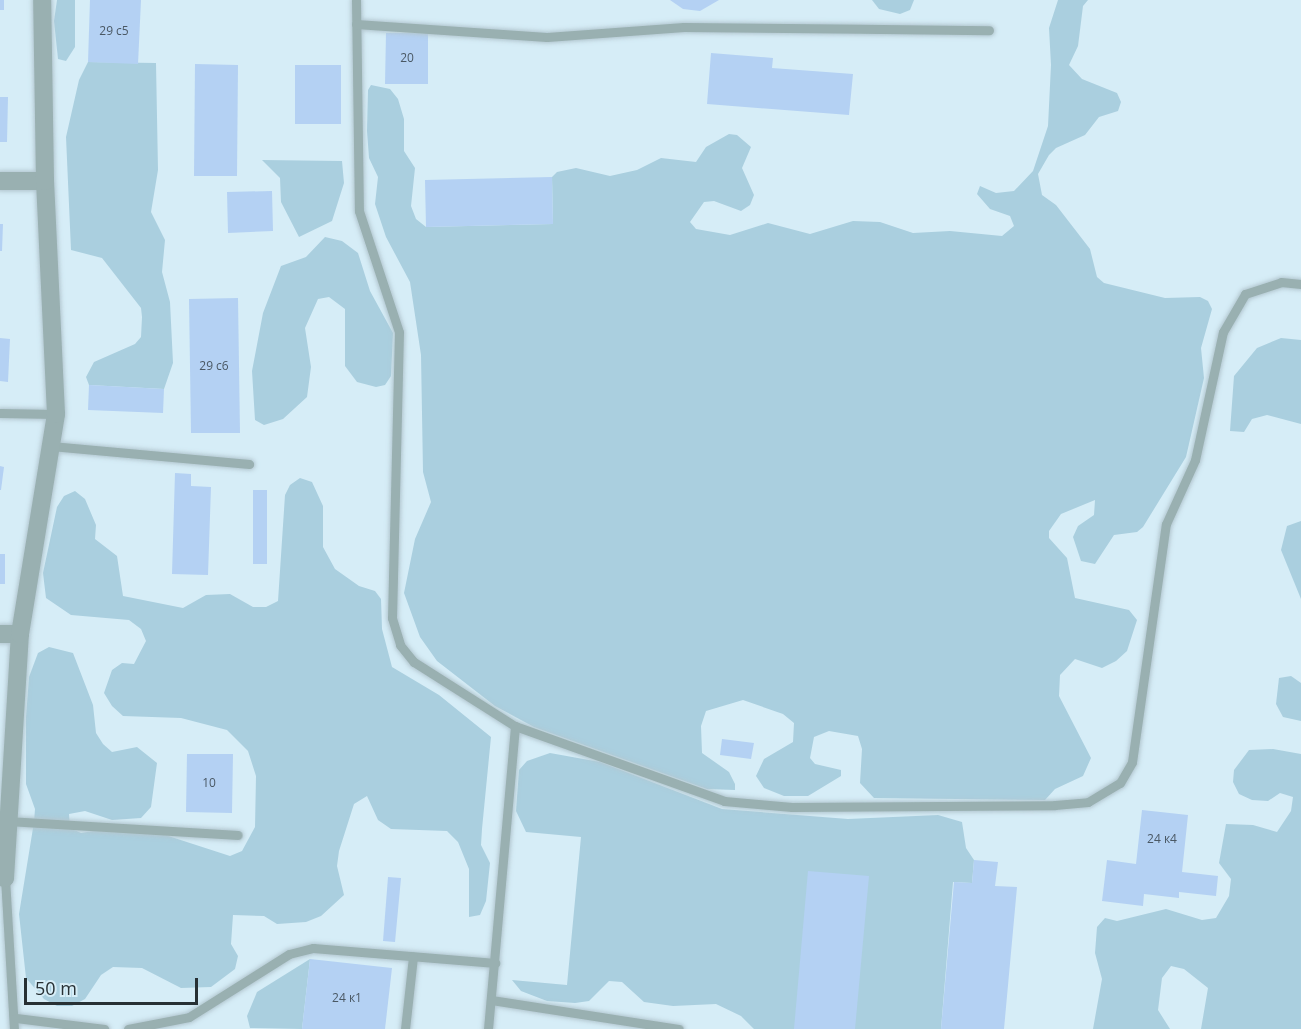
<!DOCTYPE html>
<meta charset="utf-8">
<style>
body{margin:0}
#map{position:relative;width:1301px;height:1029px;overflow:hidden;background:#d6edf7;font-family:"Open Sans",sans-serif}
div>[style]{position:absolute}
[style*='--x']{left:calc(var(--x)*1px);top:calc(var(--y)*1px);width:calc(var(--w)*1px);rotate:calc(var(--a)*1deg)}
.green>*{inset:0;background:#aacfdf}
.building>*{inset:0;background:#b4d1f3}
.roads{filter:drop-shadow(0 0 2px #b3c7d0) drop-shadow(0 0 2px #b3c7d0)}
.lane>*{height:9px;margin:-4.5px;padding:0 4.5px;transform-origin:4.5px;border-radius:4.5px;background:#99b0b1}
.street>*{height:18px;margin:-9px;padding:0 9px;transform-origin:9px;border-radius:9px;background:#99b0b1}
span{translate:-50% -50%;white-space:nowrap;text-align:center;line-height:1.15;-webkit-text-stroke:6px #d6edf7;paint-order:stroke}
.number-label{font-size:12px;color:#4a5864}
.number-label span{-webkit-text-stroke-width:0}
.scale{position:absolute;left:24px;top:978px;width:174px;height:27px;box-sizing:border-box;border:3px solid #273034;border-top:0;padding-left:8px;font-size:18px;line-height:21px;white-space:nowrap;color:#273034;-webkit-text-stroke:4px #d6edf7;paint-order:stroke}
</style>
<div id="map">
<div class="green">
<div style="clip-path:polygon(57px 0,75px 0,75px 47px,66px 61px,58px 59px,54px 21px)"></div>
<div style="clip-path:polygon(872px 0,914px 0,910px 10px,900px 14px,879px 9px)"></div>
<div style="clip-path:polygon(1058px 0,1088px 0,1083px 6px,1078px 46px,1069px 65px,1082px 79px,1117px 93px,1121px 102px,1118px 111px,1099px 117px,1085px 135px,1056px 148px,1049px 155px,1038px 174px,1042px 195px,1056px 205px,1090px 249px,1097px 277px,1104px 283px,1165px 298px,1200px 297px,1208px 301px,1212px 309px,1201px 348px,1204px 378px,1186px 457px,1143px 527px,1137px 532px,1114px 535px,1095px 564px,1081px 561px,1073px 537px,1078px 526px,1094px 515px,1095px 500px,1061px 514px,1049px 531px,1049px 538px,1067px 558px,1075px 598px,1129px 610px,1137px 620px,1127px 651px,1116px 661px,1102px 668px,1075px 659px,1060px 675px,1059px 696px,1091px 758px,1083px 776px,1055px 789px,1045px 800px,874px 798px,860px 783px,862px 749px,858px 736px,829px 731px,814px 737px,810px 758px,815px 764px,841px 770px,841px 776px,808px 796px,784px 796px,764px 788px,756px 776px,764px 759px,793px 742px,794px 723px,783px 714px,743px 700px,706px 711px,701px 726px,702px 753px,729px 772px,735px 784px,735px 790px,707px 789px,534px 727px,495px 706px,437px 661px,420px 637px,404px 593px,415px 539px,431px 502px,423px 472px,421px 355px,410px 282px,386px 237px,375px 204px,378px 177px,369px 158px,367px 131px,368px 90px,371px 85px,390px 89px,398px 99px,404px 119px,404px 151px,415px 168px,411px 206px,416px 219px,426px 227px,553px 224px,552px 177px,557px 172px,576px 168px,610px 176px,637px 170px,661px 158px,696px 162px,706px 147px,729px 134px,737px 135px,751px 147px,742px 168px,754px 195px,750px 205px,741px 211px,714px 201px,704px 202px,690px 222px,696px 229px,730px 235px,768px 223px,810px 234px,853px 221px,880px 222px,913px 233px,950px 231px,1002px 236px,1014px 226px,1010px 216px,990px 209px,977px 194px,980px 186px,996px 193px,1014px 191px,1033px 171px,1048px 126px,1051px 65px,1049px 28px)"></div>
<div style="clip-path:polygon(88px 62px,156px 63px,158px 170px,151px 212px,165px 240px,162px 272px,170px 302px,173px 363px,164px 389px,89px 385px,86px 377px,94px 362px,135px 344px,141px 337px,142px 317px,141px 308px,102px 258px,71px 250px,66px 137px,79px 80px)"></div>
<div style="clip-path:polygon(262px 160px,342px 161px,344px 183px,332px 221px,299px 237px,281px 202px,280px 178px)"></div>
<div style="clip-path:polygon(325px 237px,342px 241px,358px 253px,370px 291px,393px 333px,391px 376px,385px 385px,376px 387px,357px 382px,345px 366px,345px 309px,329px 297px,318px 299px,305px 328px,311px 367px,307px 397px,283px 419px,264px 425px,255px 420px,252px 371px,263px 313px,281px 266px,306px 257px)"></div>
<div style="clip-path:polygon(1281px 338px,1301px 340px,1301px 424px,1267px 415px,1252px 419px,1244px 432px,1230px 431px,1234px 376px,1257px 348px)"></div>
<div style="clip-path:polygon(300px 478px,312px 482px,323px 506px,323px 547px,335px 569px,359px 586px,375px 591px,381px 599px,382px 629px,392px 667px,439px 695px,491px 737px,482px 829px,481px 845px,490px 863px,486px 901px,480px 915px,469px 917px,469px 869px,458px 842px,447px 831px,391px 829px,378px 820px,367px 796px,354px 804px,339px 851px,337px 866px,344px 895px,321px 916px,306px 922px,277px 924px,264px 916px,233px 915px,231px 944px,238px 956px,235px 969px,211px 987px,181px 988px,142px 968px,113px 967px,101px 975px,85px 999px,72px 1006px,57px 1006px,44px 999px,26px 978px,19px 914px,34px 822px,35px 809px,26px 784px,26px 717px,29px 677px,38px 653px,49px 647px,73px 653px,93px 705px,96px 733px,103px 744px,112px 752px,137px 747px,157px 763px,151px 807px,141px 818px,112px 820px,85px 811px,69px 814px,70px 828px,81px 833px,118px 827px,156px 832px,230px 856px,242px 851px,255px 827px,256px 776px,248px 751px,227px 730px,181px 718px,123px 716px,112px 706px,104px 693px,112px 670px,122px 663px,134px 664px,146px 641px,141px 629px,129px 620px,71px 615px,46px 598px,43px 573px,57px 507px,64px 496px,75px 491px,85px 499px,96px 525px,95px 539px,117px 556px,123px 596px,183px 608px,206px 595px,230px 594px,253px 607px,266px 607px,278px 601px,285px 495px,290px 485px)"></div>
<div style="clip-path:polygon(1301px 521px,1301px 599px,1281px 550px,1287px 526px)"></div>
<div style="clip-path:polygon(1291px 676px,1301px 683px,1301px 721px,1283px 717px,1276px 704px,1279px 678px)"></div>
<div style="clip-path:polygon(1273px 749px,1301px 754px,1301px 1029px,1201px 1029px,1208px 988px,1184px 969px,1171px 966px,1162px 978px,1158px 1010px,1170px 1029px,1093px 1029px,1102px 979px,1095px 953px,1097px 927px,1105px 918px,1117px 921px,1166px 909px,1202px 920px,1216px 918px,1229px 896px,1231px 879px,1219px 863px,1226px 824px,1253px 825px,1277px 832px,1291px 811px,1293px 797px,1280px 793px,1268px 801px,1252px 800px,1239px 794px,1233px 782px,1234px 770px,1249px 750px)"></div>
<div style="clip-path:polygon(550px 753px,600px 762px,722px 809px,848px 819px,938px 815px,962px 822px,966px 848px,974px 860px,972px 883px,953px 882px,941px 1029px,754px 1029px,741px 1016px,716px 1004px,673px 1006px,644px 1002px,622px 982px,609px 981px,589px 1001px,575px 1003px,547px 1001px,521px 991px,512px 980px,567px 985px,581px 837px,526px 832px,516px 811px,519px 770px,527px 761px)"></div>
<div style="clip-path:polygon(310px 959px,302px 1029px,250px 1028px,247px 1016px,257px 992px)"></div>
</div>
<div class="building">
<div style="clip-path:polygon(0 0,4px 0,4px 10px,0 10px)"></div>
<div style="clip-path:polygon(90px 0,141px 0,138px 64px,88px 62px)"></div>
<div style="clip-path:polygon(670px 0,719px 0,700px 11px,683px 9px)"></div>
<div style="clip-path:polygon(386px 33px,428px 33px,428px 84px,385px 84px)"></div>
<div style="clip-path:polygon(711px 53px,773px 58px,772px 68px,853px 74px,849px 115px,707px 104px)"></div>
<div style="clip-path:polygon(195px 64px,238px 65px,237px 176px,194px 176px)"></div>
<div style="clip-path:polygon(295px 65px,341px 65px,341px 124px,295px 124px)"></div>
<div style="clip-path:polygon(0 97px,8px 97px,7px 142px,0 142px)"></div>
<div style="clip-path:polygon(552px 177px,553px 224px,426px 227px,425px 180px)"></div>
<div style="clip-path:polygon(272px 191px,273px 231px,228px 233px,227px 192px)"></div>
<div style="clip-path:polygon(0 224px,3px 224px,2px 251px,0 251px)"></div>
<div style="clip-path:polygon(238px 298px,240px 433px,191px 433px,189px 299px)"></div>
<div style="clip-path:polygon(0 338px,10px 339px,8px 382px,0 381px)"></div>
<div style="clip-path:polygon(89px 385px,164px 389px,163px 413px,88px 410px)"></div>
<div style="clip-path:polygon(0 466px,4px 467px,1px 490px,0 490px)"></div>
<div style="clip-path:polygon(175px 473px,191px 474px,191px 486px,211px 487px,208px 575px,172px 574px)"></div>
<div style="clip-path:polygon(253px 490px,267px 490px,267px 564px,253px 564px)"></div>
<div style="clip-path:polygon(0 554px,5px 554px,5px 584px,0 584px)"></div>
<div style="clip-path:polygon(722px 739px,754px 743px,751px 759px,720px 755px)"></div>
<div style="clip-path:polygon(187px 754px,233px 754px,232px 813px,186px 812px)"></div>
<div style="clip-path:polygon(1142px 810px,1188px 815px,1182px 872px,1218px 876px,1216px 896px,1179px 892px,1179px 898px,1144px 894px,1143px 906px,1102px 901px,1107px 860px,1136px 864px)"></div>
<div style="clip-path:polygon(974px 860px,998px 862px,995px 886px,1017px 887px,1004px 1029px,941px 1029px,954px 882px,972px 883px)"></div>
<div style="clip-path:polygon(808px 871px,869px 876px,855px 1029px,794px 1029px)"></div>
<div style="clip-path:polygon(388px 877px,401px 878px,395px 942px,383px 941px)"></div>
<div style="clip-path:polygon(310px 959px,392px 968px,385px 1029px,302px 1029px)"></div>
</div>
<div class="roads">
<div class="lane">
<div style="--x:356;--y:0;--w:211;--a:89.2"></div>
<div style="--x:359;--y:211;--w:127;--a:71.7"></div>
<div style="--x:399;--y:332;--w:286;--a:91.4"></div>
<div style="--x:392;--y:618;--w:28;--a:73"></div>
<div style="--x:400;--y:645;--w:22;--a:51"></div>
<div style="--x:414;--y:662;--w:120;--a:32.4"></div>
<div style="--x:515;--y:726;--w:222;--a:19.7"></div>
<div style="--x:724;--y:801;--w:68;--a:5"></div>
<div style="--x:792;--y:807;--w:263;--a:-0.4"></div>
<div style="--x:1055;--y:805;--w:33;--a:-5"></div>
<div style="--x:1088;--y:802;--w:37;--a:-31"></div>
<div style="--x:1120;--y:783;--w:24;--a:-60"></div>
<div style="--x:1132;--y:762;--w:240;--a:-81.9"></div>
<div style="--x:1166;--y:524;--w:70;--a:-65.6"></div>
<div style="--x:1195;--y:460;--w:131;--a:-77.7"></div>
<div style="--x:1223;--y:332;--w:44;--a:-59.9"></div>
<div style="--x:1245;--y:294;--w:38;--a:-18"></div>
<div style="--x:1281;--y:282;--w:20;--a:6"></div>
<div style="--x:356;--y:24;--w:191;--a:3.9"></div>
<div style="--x:547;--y:37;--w:137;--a:-4.2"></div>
<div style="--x:684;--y:27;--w:305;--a:0.6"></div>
<div style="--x:0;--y:413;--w:56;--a:1"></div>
<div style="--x:51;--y:446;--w:199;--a:5.2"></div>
<div style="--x:8;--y:821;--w:230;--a:3.5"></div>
<div style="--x:5;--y:878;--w:151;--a:86.6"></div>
<div style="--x:491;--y:1000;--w:190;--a:8.8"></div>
<div style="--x:16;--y:1018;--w:89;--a:7.1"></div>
<div style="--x:128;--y:1029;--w:62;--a:-11.1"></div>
<div style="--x:189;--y:1017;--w:118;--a:-32.2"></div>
<div style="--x:289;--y:954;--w:25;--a:-14"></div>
<div style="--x:313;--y:948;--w:183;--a:4.7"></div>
<div style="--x:405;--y:1029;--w:73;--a:-83.7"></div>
<div style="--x:488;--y:1029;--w:304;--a:-84.9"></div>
</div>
<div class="street">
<div style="--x:0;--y:181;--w:45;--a:0"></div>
<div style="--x:0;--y:634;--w:20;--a:0"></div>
<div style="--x:0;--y:877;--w:5;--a:11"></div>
<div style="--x:5;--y:878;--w:244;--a:-86.5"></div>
<div style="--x:20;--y:634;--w:223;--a:-80.7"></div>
<div style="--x:56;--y:414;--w:233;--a:-92.7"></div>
<div style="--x:45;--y:181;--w:181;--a:-90.9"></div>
</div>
</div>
<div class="number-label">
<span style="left:114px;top:31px">29 с5</span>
<span style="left:407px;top:58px">20</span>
<span style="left:214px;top:366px">29 с6</span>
<span style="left:209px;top:783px">10</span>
<span style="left:1162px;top:839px">24 к4</span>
<span style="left:347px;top:998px">24 к1</span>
</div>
<div class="scale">50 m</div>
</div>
